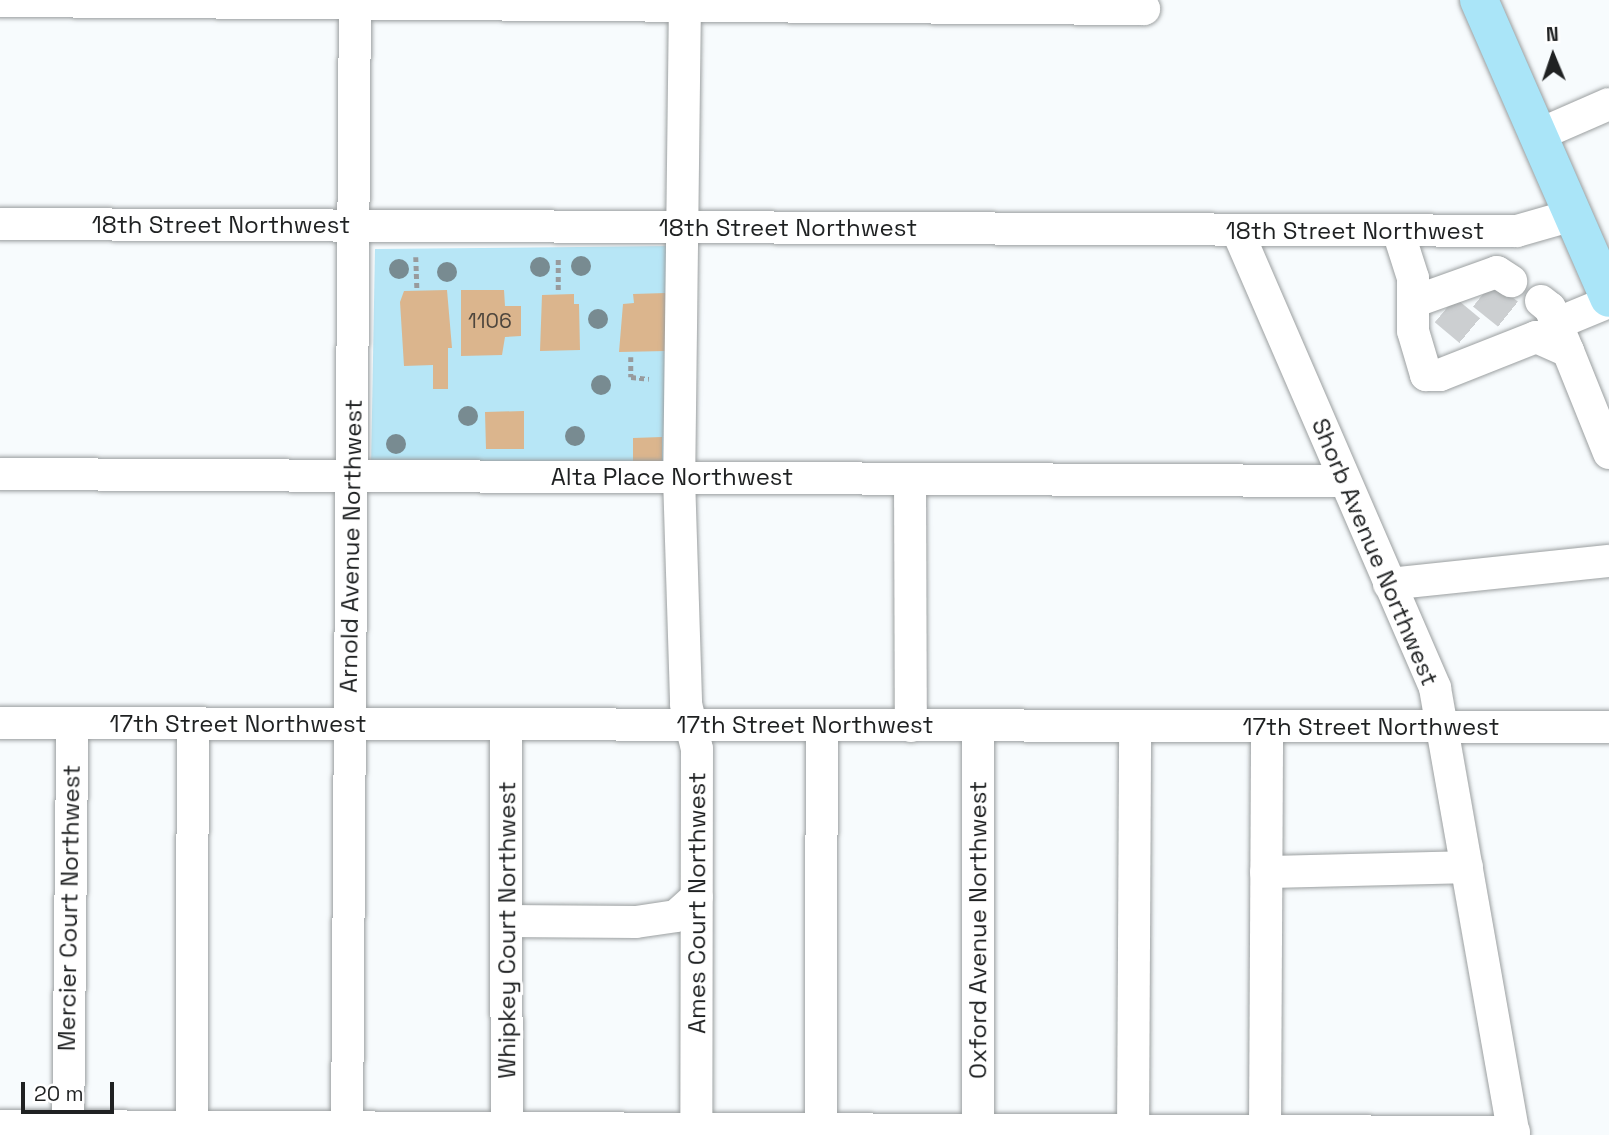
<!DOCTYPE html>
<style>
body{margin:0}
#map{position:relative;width:1609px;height:1135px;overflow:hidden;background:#f7fbfd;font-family:"Space Grotesk",sans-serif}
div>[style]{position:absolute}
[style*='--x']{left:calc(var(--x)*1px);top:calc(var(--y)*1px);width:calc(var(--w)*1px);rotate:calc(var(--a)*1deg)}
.green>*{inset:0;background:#b7e6f6}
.building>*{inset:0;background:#dbb58d}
.minor-tunnel>*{height:32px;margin-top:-16px;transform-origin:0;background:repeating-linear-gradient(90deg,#cccfd1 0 32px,transparent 0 48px)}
.path>*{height:4.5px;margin-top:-2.25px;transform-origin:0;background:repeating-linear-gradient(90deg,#989b9d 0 5px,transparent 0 8.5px)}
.roads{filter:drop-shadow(0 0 2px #9b9fa0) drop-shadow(0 0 2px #9b9fa0)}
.minor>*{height:32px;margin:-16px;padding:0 16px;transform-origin:16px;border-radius:16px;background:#fff}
.major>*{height:38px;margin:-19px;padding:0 19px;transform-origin:19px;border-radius:19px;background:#aae5f8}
.trees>*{width:20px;height:20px;margin:-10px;border-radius:50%;background:#788b91}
span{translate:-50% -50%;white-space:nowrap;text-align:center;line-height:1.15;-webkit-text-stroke:6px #fff;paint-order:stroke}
.number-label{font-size:21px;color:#4e463d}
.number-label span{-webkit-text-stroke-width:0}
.street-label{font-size:24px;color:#1f2122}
.north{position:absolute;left:1518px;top:21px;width:70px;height:70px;-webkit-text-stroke:5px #fff;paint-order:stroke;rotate:358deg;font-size:19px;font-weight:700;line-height:28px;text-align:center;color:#1f2122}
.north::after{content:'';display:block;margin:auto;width:24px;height:32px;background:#1f2122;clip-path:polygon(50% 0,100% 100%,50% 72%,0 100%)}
.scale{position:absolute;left:21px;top:1082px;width:93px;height:32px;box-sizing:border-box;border:4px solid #1f2122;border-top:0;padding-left:9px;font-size:21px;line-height:24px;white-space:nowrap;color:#1f2122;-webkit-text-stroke:5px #fff;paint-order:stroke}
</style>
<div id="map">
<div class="green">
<div style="clip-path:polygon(674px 246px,671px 472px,371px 468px,375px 249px)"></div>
</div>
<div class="building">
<div style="clip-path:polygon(447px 290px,452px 348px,448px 348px,448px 389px,433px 389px,433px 365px,404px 366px,400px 302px,404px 291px)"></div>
<div style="clip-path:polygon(461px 290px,504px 290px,505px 306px,521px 306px,521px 336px,505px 337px,502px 355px,461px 356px)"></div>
<div style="clip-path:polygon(666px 293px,666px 351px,619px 352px,623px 304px,634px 303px,633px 294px)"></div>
<div style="clip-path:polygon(574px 294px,574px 304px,579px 304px,580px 350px,540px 351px,542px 295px)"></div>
<div style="clip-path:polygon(524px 411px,524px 449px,486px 449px,485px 412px)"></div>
<div style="clip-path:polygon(662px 437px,662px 468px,633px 468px,633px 438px)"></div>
</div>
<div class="minor-tunnel">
<div style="--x:1483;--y:294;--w:46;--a:38.9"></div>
<div style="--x:1445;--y:310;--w:47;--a:39.8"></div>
</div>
<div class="path">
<div style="--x:416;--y:257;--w:31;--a:88"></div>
<div style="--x:558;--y:290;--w:33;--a:-90"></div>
<div style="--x:631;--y:357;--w:20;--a:90"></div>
<div style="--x:631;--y:377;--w:18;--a:6"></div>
</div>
<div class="roads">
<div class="minor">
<div style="--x:685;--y:0;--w:477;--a:90.7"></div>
<div style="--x:679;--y:477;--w:227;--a:88.2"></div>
<div style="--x:686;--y:704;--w:46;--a:76.3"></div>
<div style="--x:697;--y:749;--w:386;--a:90.1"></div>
<div style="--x:0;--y:1;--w:1144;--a:0.4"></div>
<div style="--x:1144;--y:9;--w:10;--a:-114"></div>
<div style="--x:1538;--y:135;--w:77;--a:-23.6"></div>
<div style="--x:0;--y:224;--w:1517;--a:0.26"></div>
<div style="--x:1517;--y:231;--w:58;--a:-15.9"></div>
<div style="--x:1237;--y:230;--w:499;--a:66.6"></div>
<div style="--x:1435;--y:688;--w:454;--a:80"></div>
<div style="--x:1398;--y:231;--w:49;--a:72.3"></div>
<div style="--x:1413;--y:278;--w:53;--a:90"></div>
<div style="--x:1413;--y:331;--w:46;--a:73.5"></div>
<div style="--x:1426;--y:375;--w:14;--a:0"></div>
<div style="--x:1440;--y:375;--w:103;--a:-21.6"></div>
<div style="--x:1536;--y:337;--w:35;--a:24"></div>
<div style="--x:1568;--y:351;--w:110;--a:68.1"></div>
<div style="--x:1541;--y:301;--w:11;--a:38"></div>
<div style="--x:1550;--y:308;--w:47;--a:67.3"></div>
<div style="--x:1413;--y:302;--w:89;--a:-19.7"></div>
<div style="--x:1497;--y:272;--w:17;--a:33"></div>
<div style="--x:1558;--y:323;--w:55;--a:-22.4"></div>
<div style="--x:0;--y:474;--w:1343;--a:0.3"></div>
<div style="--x:910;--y:480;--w:246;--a:89.8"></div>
<div style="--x:1389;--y:584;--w:221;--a:-6"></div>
<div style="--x:0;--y:723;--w:1609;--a:0.14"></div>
<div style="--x:506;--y:724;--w:411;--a:89.9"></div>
<div style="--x:978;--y:725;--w:410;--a:90"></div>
<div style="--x:1266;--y:872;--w:201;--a:-1.4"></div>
<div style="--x:507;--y:921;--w:129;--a:0.4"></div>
<div style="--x:636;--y:922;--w:40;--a:-8.5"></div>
<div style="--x:676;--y:916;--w:28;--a:-42"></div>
<div style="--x:0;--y:1126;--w:1514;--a:0.23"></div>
<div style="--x:1265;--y:1131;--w:405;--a:-89.7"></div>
<div style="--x:68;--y:1135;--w:411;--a:-89.4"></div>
<div style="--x:192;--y:1135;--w:411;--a:-89.9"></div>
<div style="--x:347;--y:1135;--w:1135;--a:-89.6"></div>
<div style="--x:821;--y:1135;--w:410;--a:-89.9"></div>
<div style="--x:1133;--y:1135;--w:409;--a:-89.7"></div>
</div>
<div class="major">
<div style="--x:1479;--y:0;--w:325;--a:66.4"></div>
</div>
</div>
<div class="trees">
<div style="left:581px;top:266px"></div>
<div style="left:540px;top:267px"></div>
<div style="left:399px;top:269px"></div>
<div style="left:447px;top:272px"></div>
<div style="left:598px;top:319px"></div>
<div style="left:601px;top:385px"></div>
<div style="left:468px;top:416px"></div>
<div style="left:575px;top:436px"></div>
<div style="left:396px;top:444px"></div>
</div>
<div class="number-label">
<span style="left:490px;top:321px">1106</span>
</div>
<div class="street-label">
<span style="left:221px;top:225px">18th Street Northwest</span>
<span style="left:788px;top:228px">18th Street Northwest</span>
<span style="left:1355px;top:231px">18th Street Northwest</span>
<span style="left:672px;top:477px">Alta Place Northwest</span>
<span style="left:351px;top:546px;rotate:-89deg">Arnold Avenue Northwest</span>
<span style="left:1375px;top:552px;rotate:67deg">Shorb Avenue Northwest</span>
<span style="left:238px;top:724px">17th Street Northwest</span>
<span style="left:805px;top:725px">17th Street Northwest</span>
<span style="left:1371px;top:727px">17th Street Northwest</span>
<span style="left:697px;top:903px;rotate:-90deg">Ames Court Northwest</span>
<span style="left:69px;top:908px;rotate:-89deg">Mercier Court Northwest</span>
<span style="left:507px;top:930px;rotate:-90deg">Whipkey Court Northwest</span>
<span style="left:978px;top:930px;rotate:-90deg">Oxford Avenue Northwest</span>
</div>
<div class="north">N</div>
<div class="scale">20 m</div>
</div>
